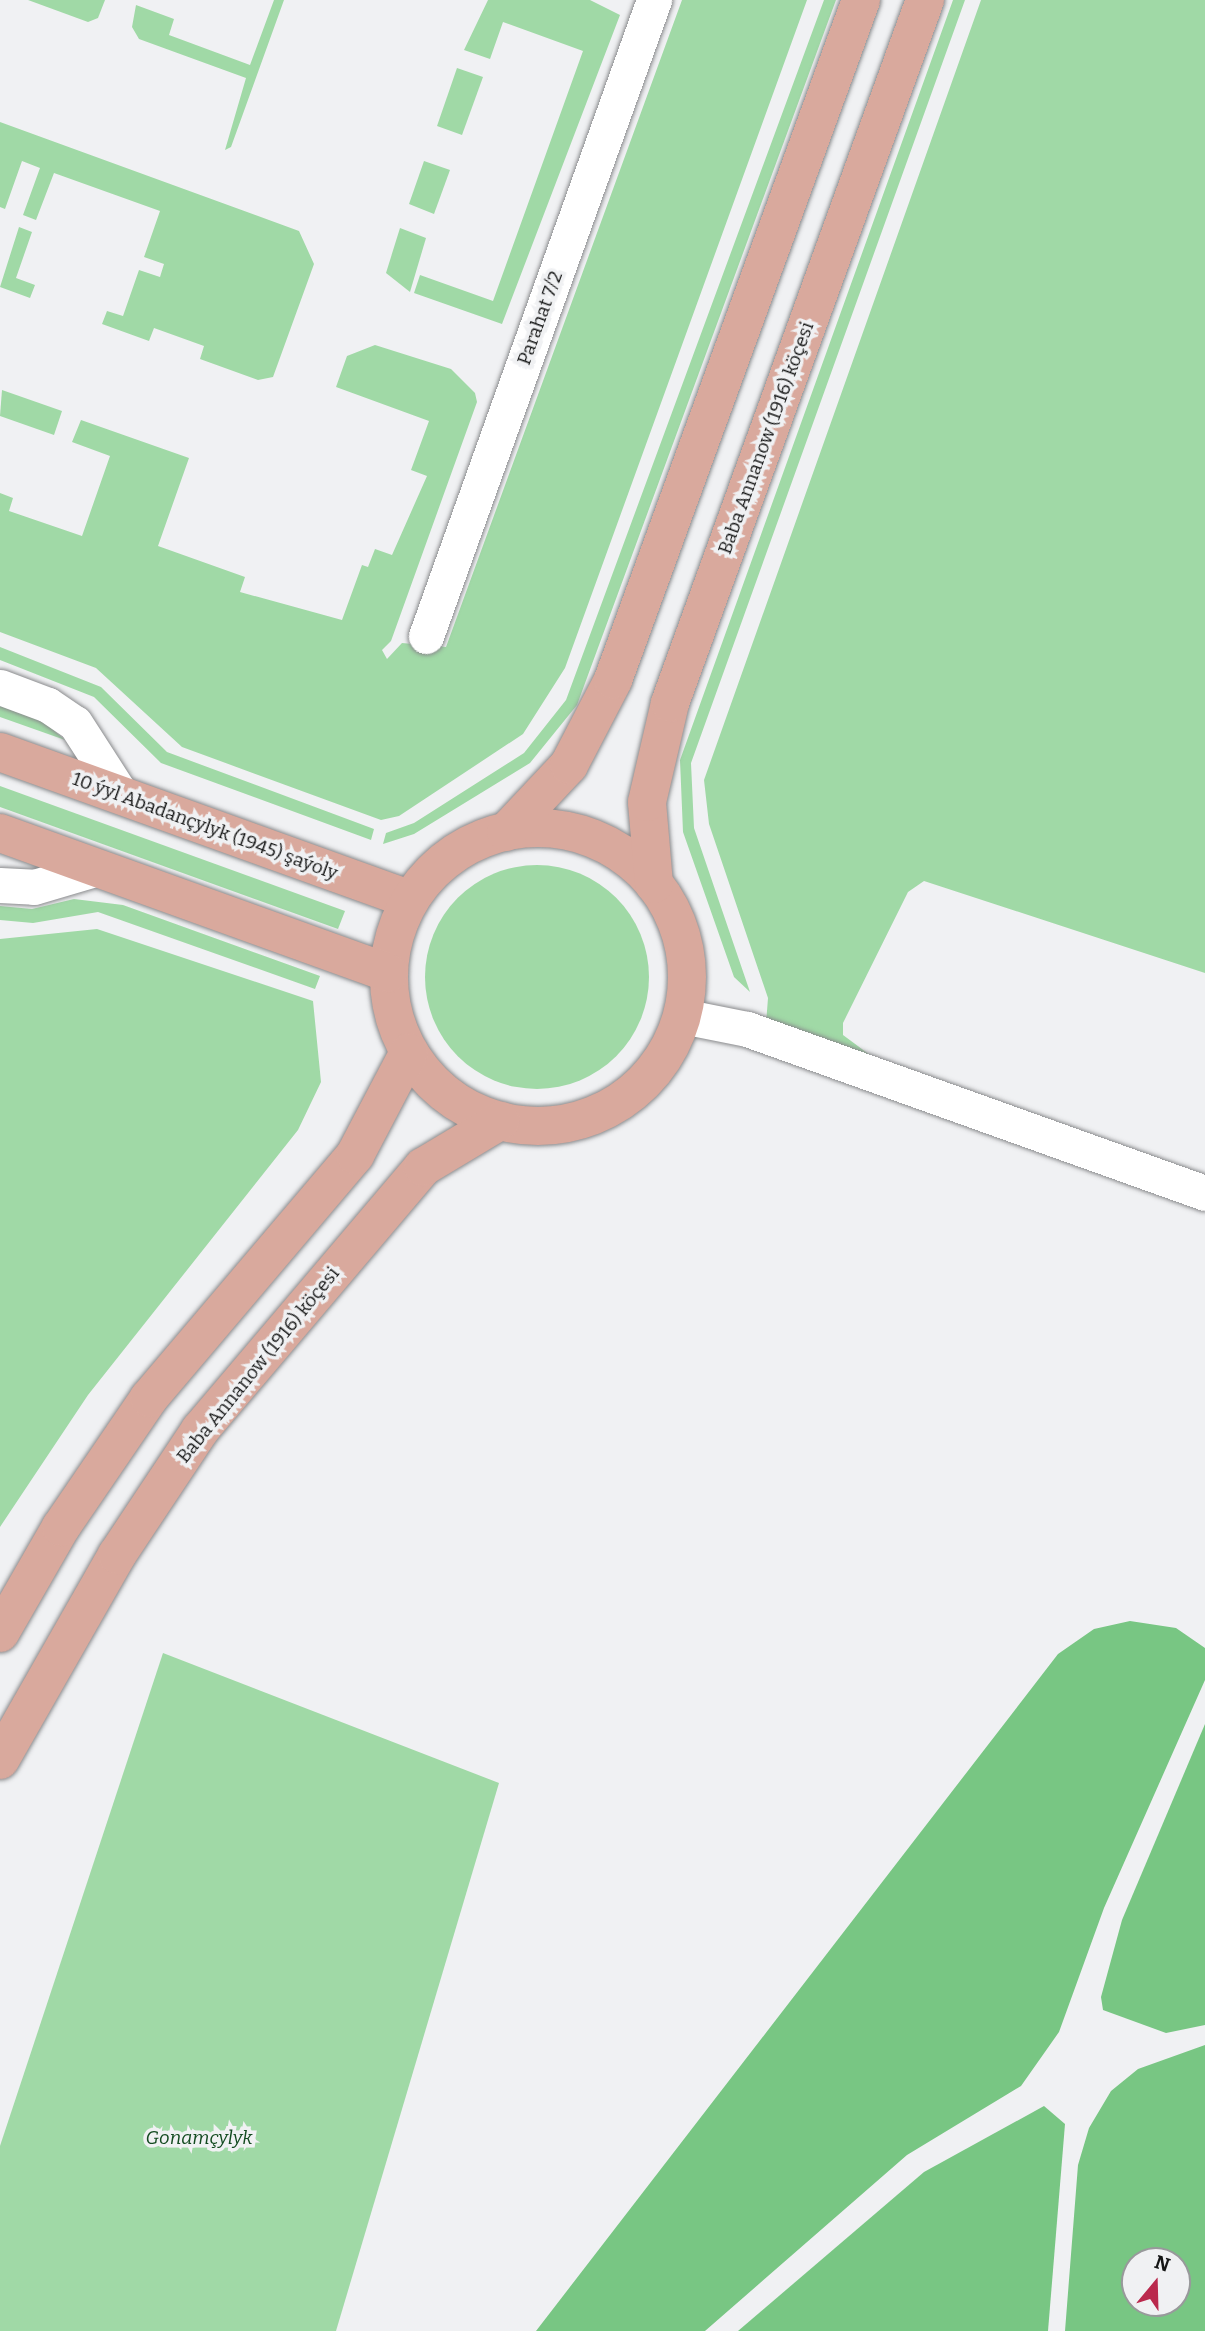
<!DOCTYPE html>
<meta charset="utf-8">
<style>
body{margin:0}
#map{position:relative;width:1205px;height:2331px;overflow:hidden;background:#f0f1f3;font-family:Bitter,serif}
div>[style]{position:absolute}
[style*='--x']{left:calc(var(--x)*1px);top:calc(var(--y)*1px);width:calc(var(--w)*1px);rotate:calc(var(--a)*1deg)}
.green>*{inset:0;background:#a0d9a6}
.round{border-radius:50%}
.forest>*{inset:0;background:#78c683}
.roads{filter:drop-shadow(0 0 2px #8a8b8d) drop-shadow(0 0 2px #8a8b8d)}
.minor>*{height:35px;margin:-17.5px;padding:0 17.5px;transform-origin:17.5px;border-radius:17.5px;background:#fff}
.primary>*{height:38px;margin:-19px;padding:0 19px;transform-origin:19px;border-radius:19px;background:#d9a99d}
.primary>.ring{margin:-19px;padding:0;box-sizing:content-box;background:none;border:38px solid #d9a99d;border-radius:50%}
span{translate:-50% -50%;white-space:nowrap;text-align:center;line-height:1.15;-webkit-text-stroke:7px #f0f1f3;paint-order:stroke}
.street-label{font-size:19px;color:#151616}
.park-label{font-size:19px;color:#134b20;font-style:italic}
.north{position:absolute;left:1121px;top:2247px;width:70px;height:70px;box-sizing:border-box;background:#f0f1f3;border:2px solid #98999b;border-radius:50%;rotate:19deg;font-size:19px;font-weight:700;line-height:28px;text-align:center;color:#151616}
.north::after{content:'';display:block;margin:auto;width:24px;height:32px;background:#ba294d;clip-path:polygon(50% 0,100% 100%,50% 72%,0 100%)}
</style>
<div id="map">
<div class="green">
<div style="clip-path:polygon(28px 0,105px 0,98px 18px,88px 22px)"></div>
<div style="clip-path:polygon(274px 0,284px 0,231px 147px,225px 150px,246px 78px,139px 39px,132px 27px,136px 5px,174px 19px,169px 35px,250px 65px)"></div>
<div style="clip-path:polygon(488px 0,590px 0,620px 15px,502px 324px,414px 293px,420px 275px,493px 301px,583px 51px,503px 22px,490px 59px,464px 50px)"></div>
<div style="clip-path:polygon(682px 0,807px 0,565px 668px,523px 734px,399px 816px,381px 820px,182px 747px,96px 668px,0 632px,0 493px,13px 498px,9px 511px,82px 536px,110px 456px,72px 442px,81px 420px,189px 458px,158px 546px,245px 577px,240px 592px,342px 620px,362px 565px,368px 567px,375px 549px,392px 555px,427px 476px,411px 470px,429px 421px,336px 387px,347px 356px,375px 345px,451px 369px,475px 393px,477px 402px,391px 641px,382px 650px,387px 659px,402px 643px,446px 647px)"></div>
<div style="clip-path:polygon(824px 0,836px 0,577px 705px,530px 763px,414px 834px,383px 844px,386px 833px,414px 823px,524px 753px,566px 700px)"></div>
<div style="clip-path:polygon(953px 0,965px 0,691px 763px,694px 828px,750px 992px,734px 977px,683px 832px,680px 760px)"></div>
<div style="clip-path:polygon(981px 0,1205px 0,1205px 973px,924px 881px,908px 892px,843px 1023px,843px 1035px,874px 1058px,766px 1024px,768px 998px,709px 824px,704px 780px)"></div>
<div style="clip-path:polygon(457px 68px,483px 77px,462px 135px,437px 126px)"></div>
<div style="clip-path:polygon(0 122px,299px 231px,314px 264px,273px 377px,258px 380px,200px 359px,204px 346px,154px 328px,149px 341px,102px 324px,107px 311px,123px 316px,139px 270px,160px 277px,164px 264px,144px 257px,160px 211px,54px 173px,36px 220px,23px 215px,40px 168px,22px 161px,5px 209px,0 207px)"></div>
<div style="clip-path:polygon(424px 161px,450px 170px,434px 214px,409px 204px)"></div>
<div style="clip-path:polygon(19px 227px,32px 232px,16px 278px,35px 285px,30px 298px,0 287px)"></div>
<div style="clip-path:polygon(400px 228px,426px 238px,410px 292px,386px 273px)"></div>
<div style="clip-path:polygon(2px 390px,62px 411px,54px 435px,0 416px)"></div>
<div style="clip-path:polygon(0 647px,101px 687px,167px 752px,374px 829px,371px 840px,161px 763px,94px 697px,0 660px)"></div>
<div style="clip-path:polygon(0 702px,37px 716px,65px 740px,0 717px)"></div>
<div style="clip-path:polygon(0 786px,345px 911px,338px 929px,0 807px)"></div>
<div class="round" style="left:425px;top:865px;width:224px;height:224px"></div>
<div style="clip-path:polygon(74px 899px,123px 905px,320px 976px,315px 989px,98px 912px,33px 923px,0 920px,0 906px,32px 909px)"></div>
<div style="clip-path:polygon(97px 929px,313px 1001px,321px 1082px,298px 1130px,88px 1395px,0 1527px,0 939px)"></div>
<div style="clip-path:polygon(163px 1653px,499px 1783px,336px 2331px,0 2331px,0 2146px)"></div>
</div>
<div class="forest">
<div style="clip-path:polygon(1130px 1621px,1176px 1628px,1205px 1648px,1205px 1680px,1104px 1908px,1059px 2032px,1021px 2086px,907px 2155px,705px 2331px,536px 2331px,1058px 1654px,1094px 1629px)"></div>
<div style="clip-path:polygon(1205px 1724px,1205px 2025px,1166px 2033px,1103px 2010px,1101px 1997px,1122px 1920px)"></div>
<div style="clip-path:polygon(evenodd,1205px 2045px,1205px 2331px,1065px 2331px,1078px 2165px,1089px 2128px,1111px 2091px,1138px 2069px,1205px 2045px,1135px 2261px,1177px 2261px,1177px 2303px,1135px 2303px,1135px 2261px)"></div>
<div style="clip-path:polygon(1044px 2106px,1065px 2124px,1048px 2331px,738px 2331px,924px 2172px)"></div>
</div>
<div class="roads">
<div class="minor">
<div style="--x:426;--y:636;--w:676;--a:-70.28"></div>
<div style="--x:0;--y:687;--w:51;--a:20.6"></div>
<div style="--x:48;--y:705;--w:32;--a:34"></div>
<div style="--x:75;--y:723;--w:87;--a:57.2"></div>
<div style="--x:0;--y:885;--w:34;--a:3"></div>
<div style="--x:34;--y:887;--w:67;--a:-16.5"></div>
<div style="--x:682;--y:1016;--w:66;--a:11.3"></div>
<div style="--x:747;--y:1029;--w:486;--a:19.7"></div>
</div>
<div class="primary">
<div style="--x:0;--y:752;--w:436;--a:19.8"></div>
<div class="ring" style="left:389px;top:828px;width:260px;height:260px"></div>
<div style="--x:506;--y:832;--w:92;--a:-46.8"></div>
<div style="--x:569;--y:765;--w:96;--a:-62.6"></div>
<div style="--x:613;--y:680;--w:724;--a:-69.96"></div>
<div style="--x:0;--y:833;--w:413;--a:19.8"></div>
<div style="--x:654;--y:884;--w:82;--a:-94.9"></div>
<div style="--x:647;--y:802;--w:102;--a:-76.9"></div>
<div style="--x:670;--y:703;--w:748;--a:-70.06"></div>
<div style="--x:0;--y:1633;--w:122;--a:-60.1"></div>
<div style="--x:61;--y:1527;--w:156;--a:-55.7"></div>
<div style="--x:149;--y:1398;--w:319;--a:-49.7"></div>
<div style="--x:355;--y:1155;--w:116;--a:-62.3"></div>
<div style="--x:0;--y:1760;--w:236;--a:-60.3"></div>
<div style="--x:117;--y:1555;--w:150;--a:-56.4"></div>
<div style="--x:200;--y:1430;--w:345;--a:-49.7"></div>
<div style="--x:423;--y:1167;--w:90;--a:-30.9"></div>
</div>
</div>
<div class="street-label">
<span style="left:540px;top:318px;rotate:-70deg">Parahat 7/2</span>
<span style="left:766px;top:438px;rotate:-70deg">Baba Annanow (1916) köçesi</span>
<span style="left:205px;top:826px;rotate:20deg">10 ýyl Abadançylyk (1945) şaýoly</span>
<span style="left:258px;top:1365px;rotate:-51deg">Baba Annanow (1916) köçesi</span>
</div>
<div class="park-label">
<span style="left:199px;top:2138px">Gonamçylyk</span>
</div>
<div class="north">N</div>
</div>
